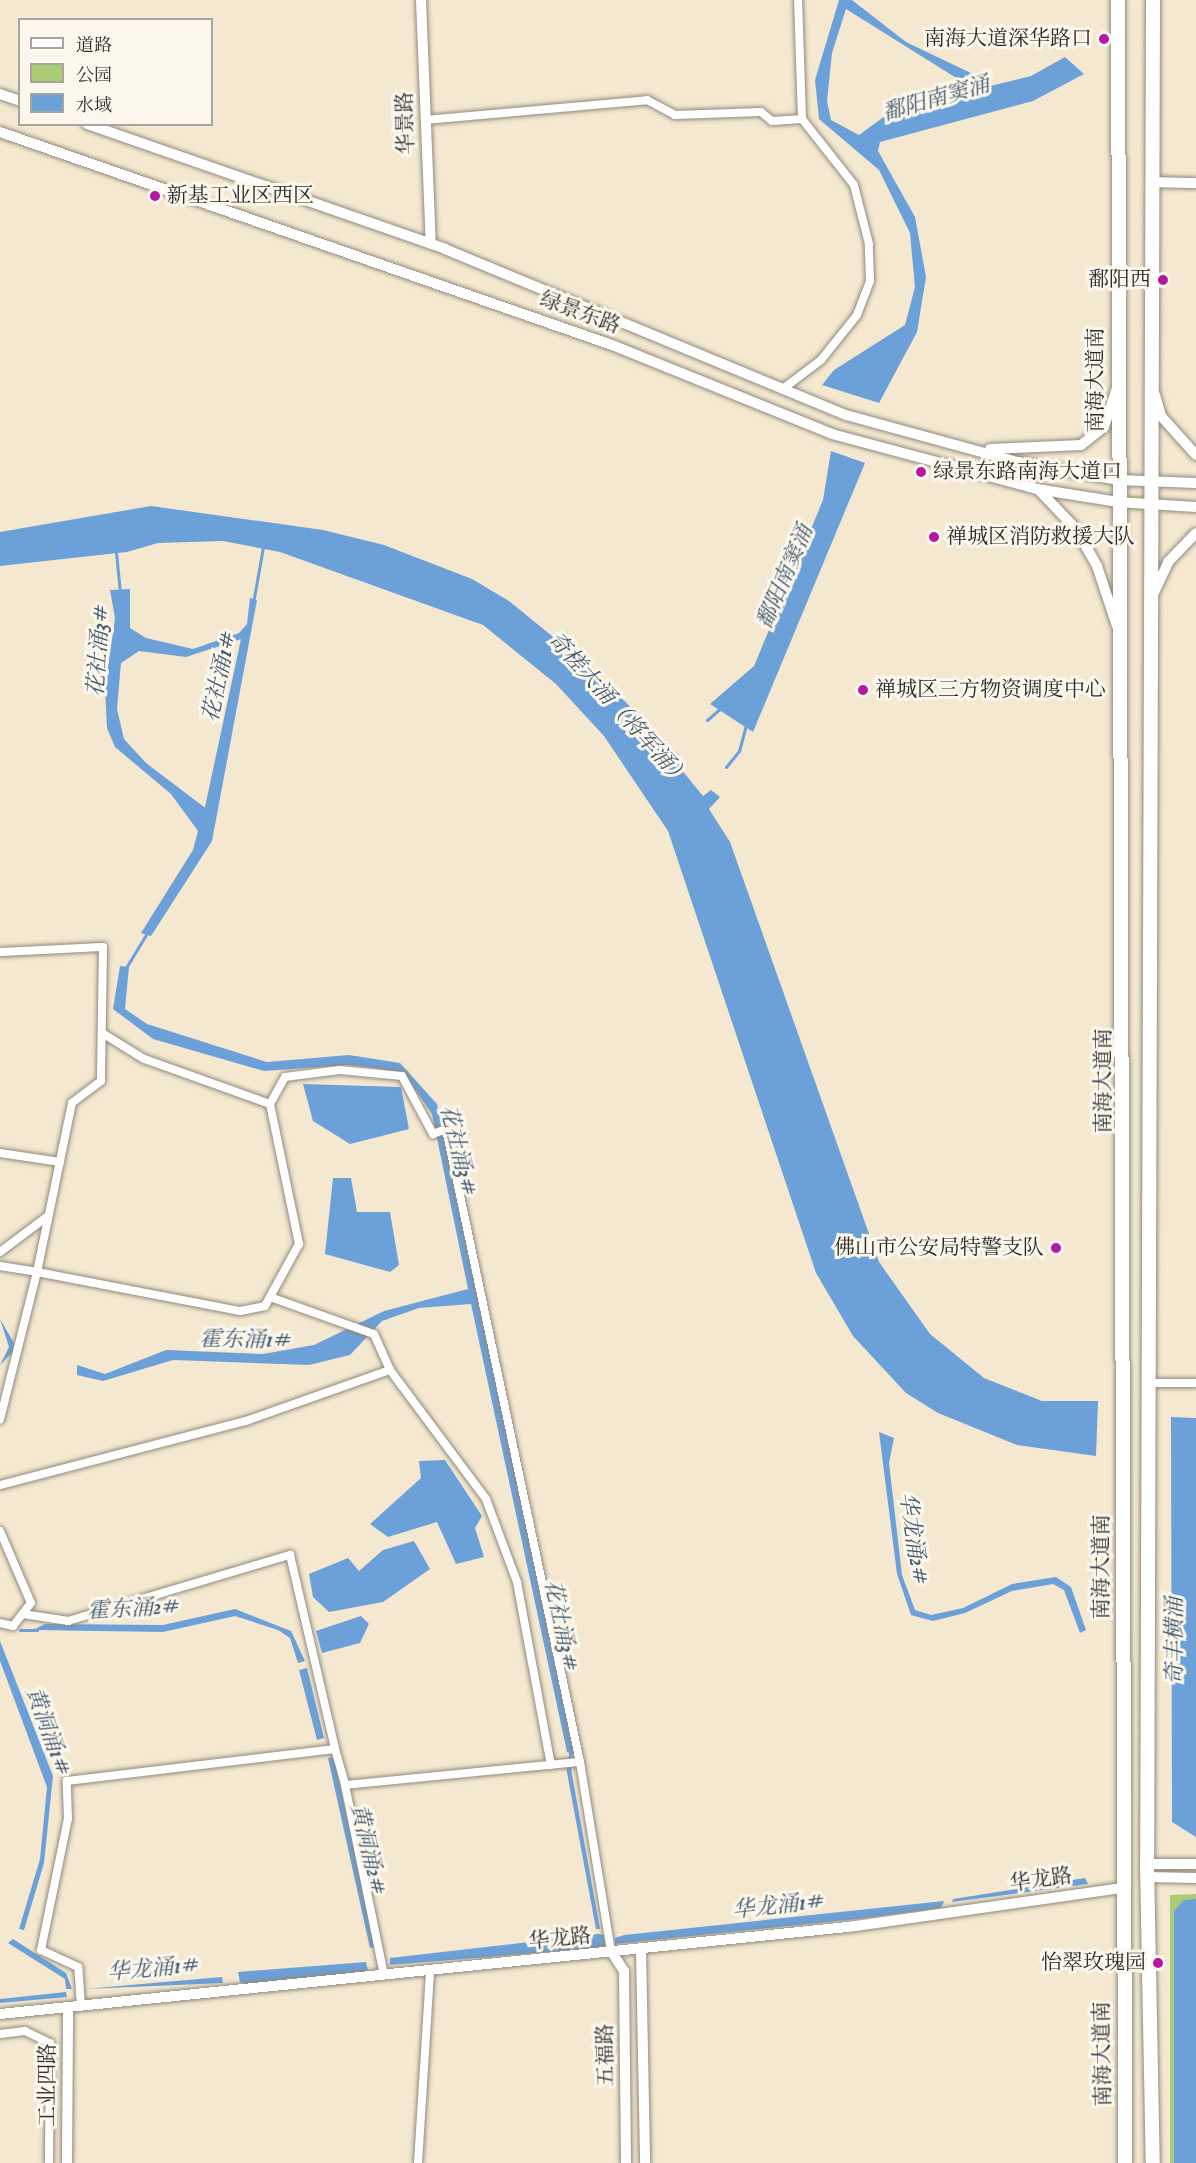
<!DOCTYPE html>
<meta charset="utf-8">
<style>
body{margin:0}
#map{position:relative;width:1196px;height:2163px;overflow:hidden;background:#f4e8d0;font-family:"IM FELL DW Pica","Noto Serif SC",serif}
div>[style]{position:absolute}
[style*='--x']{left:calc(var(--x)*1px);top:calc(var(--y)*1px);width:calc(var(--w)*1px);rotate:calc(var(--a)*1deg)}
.green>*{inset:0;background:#aacc74}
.water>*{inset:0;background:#6ca0d8}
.stream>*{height:3px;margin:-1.5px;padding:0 1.5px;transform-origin:1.5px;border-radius:1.5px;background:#6ca0d8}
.roads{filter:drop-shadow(0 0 2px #908a7e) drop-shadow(0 0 2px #908a7e)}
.street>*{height:8px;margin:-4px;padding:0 4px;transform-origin:4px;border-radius:4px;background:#fff}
.secondary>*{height:10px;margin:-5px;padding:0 5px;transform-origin:5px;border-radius:5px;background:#fff}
.highway>*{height:14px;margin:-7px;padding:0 7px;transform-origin:7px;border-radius:7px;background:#fff}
.dots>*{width:16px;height:16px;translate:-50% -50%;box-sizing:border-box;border:3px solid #fbf7ec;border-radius:50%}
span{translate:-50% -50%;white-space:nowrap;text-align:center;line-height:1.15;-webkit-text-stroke:6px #fbf7ec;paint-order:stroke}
.poi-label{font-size:21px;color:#2b2b2b}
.right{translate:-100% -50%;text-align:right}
.left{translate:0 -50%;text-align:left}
.street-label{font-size:21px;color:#2b2b2b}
.water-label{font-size:22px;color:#455a70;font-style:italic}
.legend{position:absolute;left:18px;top:18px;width:195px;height:108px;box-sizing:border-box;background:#fbf7ec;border:2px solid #a8a59f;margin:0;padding:8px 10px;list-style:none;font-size:18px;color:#2b2b2b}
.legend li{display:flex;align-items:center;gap:12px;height:30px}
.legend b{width:30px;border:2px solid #a8a59f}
</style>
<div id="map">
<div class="green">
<div style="clip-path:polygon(1196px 1894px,1196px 2163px,1170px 2163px,1170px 1895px)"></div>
</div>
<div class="water">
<div style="clip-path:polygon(839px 0,852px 0,906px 42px,975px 75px,958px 79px,846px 9px,832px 53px,827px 101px,831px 120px,859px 135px,896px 108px,923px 108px,928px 101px,1031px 76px,1065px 57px,1084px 74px,1033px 101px,880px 142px,878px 151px,915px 217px,926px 277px,917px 332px,879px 403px,822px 385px,834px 370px,905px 325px,915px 287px,910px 233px,879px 170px,819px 119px,815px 80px)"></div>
<div style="clip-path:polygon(831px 451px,865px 463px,753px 732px,710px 704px,754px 666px,823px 500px)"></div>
<div style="clip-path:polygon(151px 506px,323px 530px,384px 545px,472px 579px,509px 601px,590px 667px,680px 756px,680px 768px,703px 796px,711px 790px,720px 797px,709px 809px,730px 842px,879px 1262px,930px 1334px,984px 1378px,1042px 1401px,1098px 1401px,1096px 1456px,1017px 1445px,938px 1413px,906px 1393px,853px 1336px,816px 1273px,668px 831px,604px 736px,556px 684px,483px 625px,280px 552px,223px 541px,158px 543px,127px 552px,0 566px,0 532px)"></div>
<div style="clip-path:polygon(evenodd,130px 589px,130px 628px,146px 638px,193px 649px,239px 633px,247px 624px,250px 598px,257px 600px,212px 841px,151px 936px,141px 933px,193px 850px,198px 831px,171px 794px,115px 747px,107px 728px,105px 689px,115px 618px,110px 590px,130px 589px,241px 639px,205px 807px,204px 807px,146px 763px,124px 739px,117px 709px,121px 663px,139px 651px,186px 657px,241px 639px)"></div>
<div style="clip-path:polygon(120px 966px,129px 967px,125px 1009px,147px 1024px,267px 1062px,349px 1055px,400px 1063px,437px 1104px,575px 1755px,567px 1752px,471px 1304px,419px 1308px,382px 1321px,350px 1355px,309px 1365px,173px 1360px,103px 1381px,77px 1375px,77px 1365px,105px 1374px,166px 1350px,263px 1354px,314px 1345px,384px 1311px,468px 1289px,432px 1114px,410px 1082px,383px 1069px,349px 1065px,264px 1071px,153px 1039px,113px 1009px)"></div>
<div style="clip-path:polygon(303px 1084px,401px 1087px,409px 1129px,350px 1144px,313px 1121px)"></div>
<div style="clip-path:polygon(333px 1178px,351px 1178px,357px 1212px,390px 1212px,399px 1265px,390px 1272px,325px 1254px)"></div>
<div style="clip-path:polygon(0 1319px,14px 1343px,13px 1352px,0 1365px,9px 1347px)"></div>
<div style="clip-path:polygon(1171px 1417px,1196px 1418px,1196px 1837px,1172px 1822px)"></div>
<div style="clip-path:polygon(879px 1432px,894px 1438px,889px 1463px,902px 1575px,915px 1610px,931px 1615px,963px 1608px,1012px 1584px,1056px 1577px,1071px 1587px,1086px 1630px,1080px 1633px,1064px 1590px,1053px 1584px,1012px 1591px,965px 1613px,933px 1621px,911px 1615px,897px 1574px)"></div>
<div style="clip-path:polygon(445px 1460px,482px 1516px,475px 1528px,484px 1557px,456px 1564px,437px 1522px,388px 1537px,370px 1524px,421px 1478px,419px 1461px)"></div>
<div style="clip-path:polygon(414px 1541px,430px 1569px,383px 1602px,329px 1612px,313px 1597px,309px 1574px,348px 1558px,359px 1571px,383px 1550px)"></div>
<div style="clip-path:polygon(235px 1609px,291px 1631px,305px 1661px,298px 1663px,290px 1638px,278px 1630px,235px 1616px,163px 1632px,33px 1630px,45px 1624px,163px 1625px)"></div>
<div style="clip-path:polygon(361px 1616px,369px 1624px,360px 1643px,322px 1653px,316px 1631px)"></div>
<div style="clip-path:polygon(0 1641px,53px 1776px,44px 1863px,24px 1930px,19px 1929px,40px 1859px,47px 1787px,0 1661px)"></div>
<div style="clip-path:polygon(307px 1668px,324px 1738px,317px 1740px,299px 1670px)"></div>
<div style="clip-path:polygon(334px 1757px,375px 1947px,370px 1948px,328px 1758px)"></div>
<div style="clip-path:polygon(566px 1767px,571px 1769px,600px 1929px,596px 1929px)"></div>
<div style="clip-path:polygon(1085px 1878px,1088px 1884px,952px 1902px,953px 1899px)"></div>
<div style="clip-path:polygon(1196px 1899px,1196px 2163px,1174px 2163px,1174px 1911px,1184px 1900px)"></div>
<div style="clip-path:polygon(944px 1901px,941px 1908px,857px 1919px,615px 1944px,615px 1938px,624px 1935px)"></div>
<div style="clip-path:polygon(598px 1934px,604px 1935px,606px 1945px,597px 1948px,390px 1965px,390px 1958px)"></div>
<div style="clip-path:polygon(13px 1939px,66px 1973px,72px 1989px,66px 1989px,65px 1979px,8px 1943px)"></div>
<div style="clip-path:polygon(366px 1962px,368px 1971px,246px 1984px,240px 1982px,238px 1972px)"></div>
<div style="clip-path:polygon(222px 1977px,223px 1983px,85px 1989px)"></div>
<div style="clip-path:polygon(66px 1992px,67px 1997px,0 2003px,0 1999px)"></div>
</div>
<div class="stream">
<div style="--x:964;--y:76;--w:29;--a:22"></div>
<div style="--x:116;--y:552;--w:41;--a:84.4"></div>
<div style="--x:253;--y:603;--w:57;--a:-79.9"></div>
<div style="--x:707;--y:720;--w:18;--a:-41"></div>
<div style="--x:726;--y:767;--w:21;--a:-51"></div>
<div style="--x:739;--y:751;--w:27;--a:-75"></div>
<div style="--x:124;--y:971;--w:44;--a:-58.8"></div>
<div style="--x:20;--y:1630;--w:17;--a:0"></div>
<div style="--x:569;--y:1772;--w:20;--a:-87"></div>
</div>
<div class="roads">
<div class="street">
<div style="--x:425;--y:120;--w:223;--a:-5.1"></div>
<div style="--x:647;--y:100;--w:32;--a:28"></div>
<div style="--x:675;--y:115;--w:86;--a:-2"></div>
<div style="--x:761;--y:112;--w:14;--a:39"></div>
<div style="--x:772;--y:121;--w:30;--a:-4"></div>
<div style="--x:784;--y:388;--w:46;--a:-37.1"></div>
<div style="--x:821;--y:360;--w:58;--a:-51.3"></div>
<div style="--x:857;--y:315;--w:36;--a:-69"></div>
<div style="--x:870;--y:281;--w:37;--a:-92"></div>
<div style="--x:869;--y:244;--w:61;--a:-104.3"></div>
<div style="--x:854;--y:185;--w:84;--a:-128.2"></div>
<div style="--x:802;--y:119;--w:119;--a:-91.9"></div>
<div style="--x:0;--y:952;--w:103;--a:-2.8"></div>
<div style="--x:103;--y:947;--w:134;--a:90.9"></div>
<div style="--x:101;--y:1081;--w:36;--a:143"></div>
<div style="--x:72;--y:1103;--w:173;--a:101.7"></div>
<div style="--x:37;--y:1272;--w:207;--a:10.9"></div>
<div style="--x:240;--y:1311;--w:25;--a:-11"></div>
<div style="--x:265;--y:1306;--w:71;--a:-61.3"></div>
<div style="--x:299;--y:1244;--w:143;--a:-101.7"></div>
<div style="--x:270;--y:1104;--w:134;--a:-160.3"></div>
<div style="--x:144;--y:1059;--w:49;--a:-148.2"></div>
<div style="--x:270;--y:1104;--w:31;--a:-61"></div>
<div style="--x:285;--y:1077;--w:55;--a:-7.3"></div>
<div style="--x:340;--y:1070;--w:62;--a:5.5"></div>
<div style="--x:402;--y:1076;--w:66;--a:61.9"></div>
<div style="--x:433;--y:1134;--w:14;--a:-21"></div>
<div style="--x:446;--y:1129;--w:647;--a:78.05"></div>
<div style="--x:0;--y:1153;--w:61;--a:8.5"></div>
<div style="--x:0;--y:1252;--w:60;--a:-36.9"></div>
<div style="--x:0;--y:1266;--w:37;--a:9"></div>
<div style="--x:37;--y:1272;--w:152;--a:104.1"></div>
<div style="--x:270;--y:1297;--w:110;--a:19.6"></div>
<div style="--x:374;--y:1334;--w:39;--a:66"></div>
<div style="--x:390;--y:1370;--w:161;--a:53.3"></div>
<div style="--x:486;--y:1499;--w:89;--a:69.5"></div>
<div style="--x:517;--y:1582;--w:186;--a:79.5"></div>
<div style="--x:1150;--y:1383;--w:46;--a:0"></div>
<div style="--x:0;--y:1485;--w:254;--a:-14.6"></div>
<div style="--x:246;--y:1421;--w:153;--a:-19.5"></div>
<div style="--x:0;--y:1531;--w:78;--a:66.7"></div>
<div style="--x:31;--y:1603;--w:29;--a:128"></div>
<div style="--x:13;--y:1626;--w:13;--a:-167"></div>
<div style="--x:23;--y:1614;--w:46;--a:8.8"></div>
<div style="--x:68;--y:1621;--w:232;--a:-16.6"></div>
<div style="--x:290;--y:1555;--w:199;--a:76.9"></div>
<div style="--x:384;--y:1975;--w:194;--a:-101.6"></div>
<div style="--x:345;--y:1785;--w:236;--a:-5.6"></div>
<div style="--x:580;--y:1762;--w:192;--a:80.7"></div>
<div style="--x:81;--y:2006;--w:39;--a:-94"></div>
<div style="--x:78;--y:1967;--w:41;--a:-155.3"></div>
<div style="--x:41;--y:1950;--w:134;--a:-78.4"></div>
<div style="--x:68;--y:1819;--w:38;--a:-92"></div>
<div style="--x:67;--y:1781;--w:270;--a:-6.8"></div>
<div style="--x:335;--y:1749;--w:37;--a:74"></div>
<div style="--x:0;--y:2034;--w:25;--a:-7"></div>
<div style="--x:25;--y:2031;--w:28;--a:26"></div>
<div style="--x:50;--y:2043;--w:120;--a:90.5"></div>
<div style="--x:418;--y:2163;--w:192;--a:-86.4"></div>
</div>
<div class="secondary">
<div style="--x:421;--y:0;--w:244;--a:87.7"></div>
<div style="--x:0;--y:94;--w:21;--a:19"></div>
<div style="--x:87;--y:124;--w:379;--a:19.2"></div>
<div style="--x:445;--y:249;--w:434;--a:22.5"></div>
<div style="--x:846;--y:415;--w:178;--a:15.3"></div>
<div style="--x:1018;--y:462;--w:102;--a:10.2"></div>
<div style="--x:1118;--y:480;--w:78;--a:2.2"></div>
<div style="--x:0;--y:132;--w:648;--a:19.19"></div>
<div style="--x:612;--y:345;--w:237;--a:22"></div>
<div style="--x:832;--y:434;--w:212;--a:15"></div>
<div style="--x:1037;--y:489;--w:82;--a:9.1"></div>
<div style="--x:1118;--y:502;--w:78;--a:3.7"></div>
<div style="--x:1151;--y:182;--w:45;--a:1.3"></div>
<div style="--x:1155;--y:395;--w:22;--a:74"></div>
<div style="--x:1161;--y:416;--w:52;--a:48.1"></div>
<div style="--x:990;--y:449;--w:91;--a:-2.5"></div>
<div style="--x:1081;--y:445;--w:29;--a:-38"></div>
<div style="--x:1104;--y:427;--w:41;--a:-71.6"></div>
<div style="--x:1038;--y:489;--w:55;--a:46.5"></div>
<div style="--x:1076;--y:529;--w:43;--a:60.4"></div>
<div style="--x:1097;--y:566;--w:63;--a:71.6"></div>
<div style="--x:1152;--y:597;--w:38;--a:-65"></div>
<div style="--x:1168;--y:562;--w:40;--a:-46"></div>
<div style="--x:1147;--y:1864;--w:49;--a:0"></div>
<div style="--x:1147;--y:1877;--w:49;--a:1.2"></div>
<div style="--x:641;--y:1949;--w:214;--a:88.9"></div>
<div style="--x:611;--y:1951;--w:24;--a:57"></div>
<div style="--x:624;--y:1971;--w:192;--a:89.4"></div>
<div style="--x:0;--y:2014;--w:852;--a:-5.86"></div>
<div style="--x:848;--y:1927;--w:276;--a:-8.1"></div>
<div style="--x:67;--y:2163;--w:156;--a:-89.6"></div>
</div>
<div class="highway">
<div style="--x:1118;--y:0;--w:2163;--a:89.81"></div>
<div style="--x:1153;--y:0;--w:1864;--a:90.18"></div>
<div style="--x:1147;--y:1864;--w:299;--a:88.9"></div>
</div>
</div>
<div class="dots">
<div style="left:1104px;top:39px;background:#b5179e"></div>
<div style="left:155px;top:196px;background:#b5179e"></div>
<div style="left:1163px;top:280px;background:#b5179e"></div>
<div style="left:921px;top:472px;background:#b5179e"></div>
<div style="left:934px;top:537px;background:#b5179e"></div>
<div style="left:863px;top:690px;background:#b5179e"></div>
<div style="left:1056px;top:1248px;background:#b5179e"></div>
<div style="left:1158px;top:1963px;background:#b5179e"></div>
</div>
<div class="poi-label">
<span class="right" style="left:1092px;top:39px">南海大道深华路口</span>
<span class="left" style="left:167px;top:196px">新基工业区西区</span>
<span class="right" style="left:1151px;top:280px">鄱阳西</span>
<span class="left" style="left:933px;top:472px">绿景东路南海大道口</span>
<span class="left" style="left:946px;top:537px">禅城区消防救援大队</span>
<span class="left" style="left:875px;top:690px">禅城区三方物资调度中心</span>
<span class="right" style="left:1044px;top:1248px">佛山市公安局特警支队</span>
<span class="right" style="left:1146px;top:1963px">怡翠玫瑰园</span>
</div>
<div class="street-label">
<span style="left:406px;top:123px;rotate:-92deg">华景路</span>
<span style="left:580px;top:313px;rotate:20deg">绿景东路</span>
<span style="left:1096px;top:380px;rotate:-90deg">南海大道南</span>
<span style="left:1104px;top:1081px;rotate:-90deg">南海大道南</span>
<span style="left:1102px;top:1567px;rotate:-90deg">南海大道南</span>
<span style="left:1041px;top:1880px;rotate:-8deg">华龙路</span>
<span style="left:560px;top:1939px;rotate:-6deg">华龙路</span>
<span style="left:1103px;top:2054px;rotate:-91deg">南海大道南</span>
<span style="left:606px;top:2055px;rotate:-91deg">五福路</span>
<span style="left:48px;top:2085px;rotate:-90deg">工业四路</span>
</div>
<div class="water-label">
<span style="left:936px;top:99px;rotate:-16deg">鄱阳南窦涌</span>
<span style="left:785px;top:577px;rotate:-67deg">鄱阳南窦涌</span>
<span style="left:99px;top:651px;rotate:-86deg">花社涌3#</span>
<span style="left:220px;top:677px;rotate:-78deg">花社涌1#</span>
<span style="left:618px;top:709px;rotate:48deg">奇槎大涌（将军涌）</span>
<span style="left:458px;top:1150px;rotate:76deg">花社涌3#</span>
<span style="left:245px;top:1340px;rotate:1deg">霍东涌1#</span>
<span style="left:913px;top:1538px;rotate:82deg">华龙涌2#</span>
<span style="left:133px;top:1609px;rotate:-3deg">霍东涌2#</span>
<span style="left:561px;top:1625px;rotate:78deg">花社涌3#</span>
<span style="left:1175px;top:1641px;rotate:-90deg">奇丰横涌</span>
<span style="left:48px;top:1731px;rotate:70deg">黄洞涌1#</span>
<span style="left:368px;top:1849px;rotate:77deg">黄洞涌2#</span>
<span style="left:778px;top:1906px;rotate:-6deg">华龙涌1#</span>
<span style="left:153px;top:1969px;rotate:-5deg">华龙涌1#</span>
</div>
<ul class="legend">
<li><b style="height:8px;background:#fff"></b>道路</li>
<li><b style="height:16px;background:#aacc74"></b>公园</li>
<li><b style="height:16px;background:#6ca0d8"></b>水域</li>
</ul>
</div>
